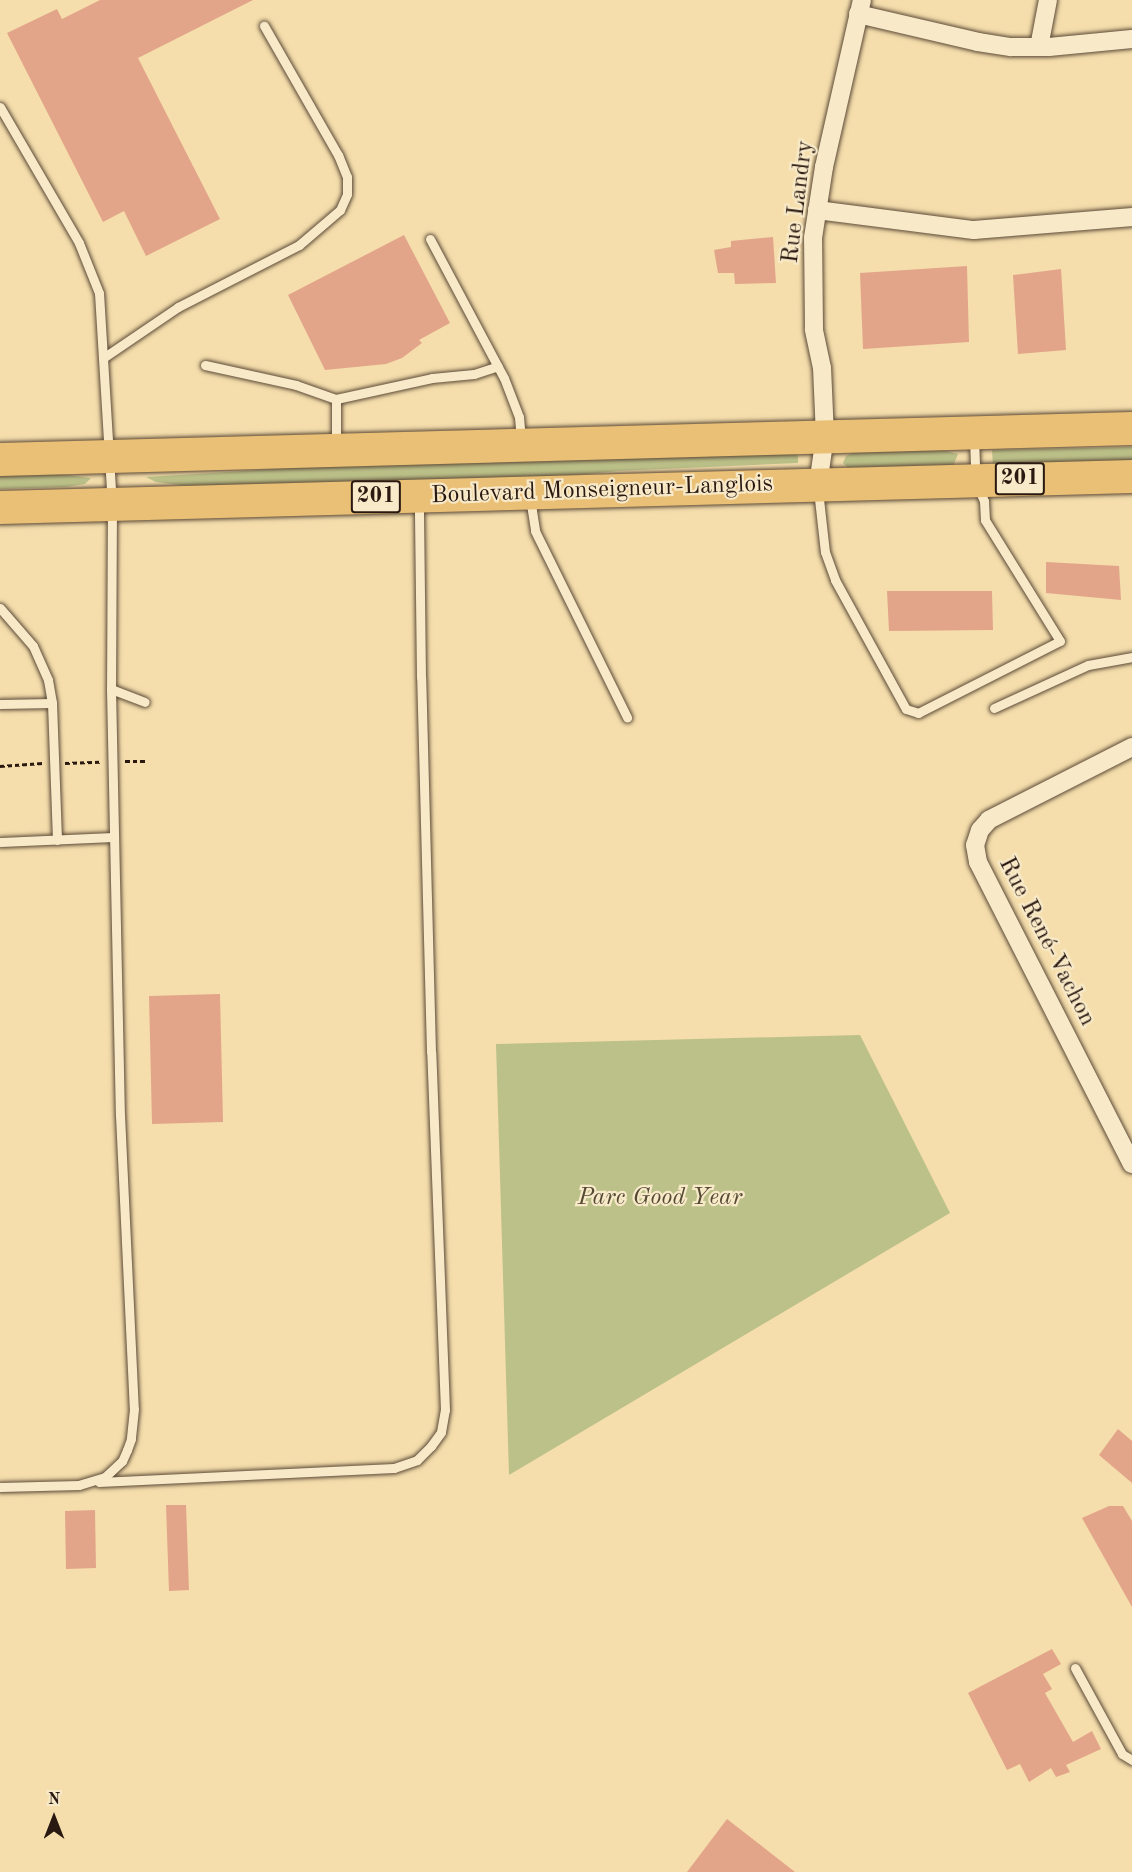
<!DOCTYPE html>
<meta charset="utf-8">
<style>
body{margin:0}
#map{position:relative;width:1132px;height:1872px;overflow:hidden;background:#f5deac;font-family:"Old Standard TT",serif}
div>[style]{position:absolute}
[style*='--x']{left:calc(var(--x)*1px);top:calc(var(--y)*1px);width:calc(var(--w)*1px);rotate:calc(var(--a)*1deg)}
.green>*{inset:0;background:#bcc189}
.building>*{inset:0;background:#e3a589}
.path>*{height:3px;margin-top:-1.5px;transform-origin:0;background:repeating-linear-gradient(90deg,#291911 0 4.5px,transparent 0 7.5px)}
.roads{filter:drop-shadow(0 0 2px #5c4a38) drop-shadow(0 0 2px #5c4a38)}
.lane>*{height:9px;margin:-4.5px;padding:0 4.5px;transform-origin:4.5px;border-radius:4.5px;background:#f8eac9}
.street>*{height:18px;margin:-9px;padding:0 9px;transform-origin:9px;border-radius:9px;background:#f8eac9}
.highway>*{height:33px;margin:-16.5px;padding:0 16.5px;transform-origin:16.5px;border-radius:16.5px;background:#eabf76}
span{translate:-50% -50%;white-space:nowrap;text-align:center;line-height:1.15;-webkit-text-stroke:4.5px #f8eac9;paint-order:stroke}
.shield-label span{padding:2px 4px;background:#f8eac9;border:2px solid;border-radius:4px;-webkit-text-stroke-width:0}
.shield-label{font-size:22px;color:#291911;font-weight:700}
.street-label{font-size:24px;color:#291911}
.park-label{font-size:24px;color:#554b35;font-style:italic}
.north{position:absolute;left:24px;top:1788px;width:60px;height:60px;-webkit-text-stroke:4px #f8eac9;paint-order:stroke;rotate:0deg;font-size:16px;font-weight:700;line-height:24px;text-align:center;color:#291911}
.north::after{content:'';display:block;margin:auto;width:21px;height:27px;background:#291911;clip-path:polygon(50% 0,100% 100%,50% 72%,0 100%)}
</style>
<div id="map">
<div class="green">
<div style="clip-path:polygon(1132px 447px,1132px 462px,993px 466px,992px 450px)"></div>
<div style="clip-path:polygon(943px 450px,958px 454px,953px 466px,849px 469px,843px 463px,846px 456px,852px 453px)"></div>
<div style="clip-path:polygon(789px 451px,798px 456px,798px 463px,618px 471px,567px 476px,212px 489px,156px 482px,146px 477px,340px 465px)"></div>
<div style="clip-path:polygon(35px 471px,91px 478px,85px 484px,66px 487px,0 489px,0 472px)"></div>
<div style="clip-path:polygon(860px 1035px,950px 1213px,509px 1475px,496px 1044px)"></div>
</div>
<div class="building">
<div style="clip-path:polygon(100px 0,253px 0,138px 58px,220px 219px,146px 256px,124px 211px,103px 222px,7px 33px,57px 9px,62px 19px)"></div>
<div style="clip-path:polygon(404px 235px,450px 323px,419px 340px,422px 343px,402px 358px,386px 364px,325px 370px,288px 295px)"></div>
<div style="clip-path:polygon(773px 237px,776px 283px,735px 284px,734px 273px,718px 273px,714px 250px,731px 247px,731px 241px)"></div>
<div style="clip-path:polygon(967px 266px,969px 342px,863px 349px,860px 273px)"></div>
<div style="clip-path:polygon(1061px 269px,1066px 350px,1018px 354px,1013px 275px)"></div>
<div style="clip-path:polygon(1046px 562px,1119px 566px,1121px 600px,1046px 593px)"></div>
<div style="clip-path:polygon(887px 591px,992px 591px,993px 630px,889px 631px)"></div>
<div style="clip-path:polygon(220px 994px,223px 1122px,152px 1124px,149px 996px)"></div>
<div style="clip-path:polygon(1118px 1429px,1132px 1441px,1132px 1483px,1099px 1455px)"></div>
<div style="clip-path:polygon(166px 1505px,186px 1505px,189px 1590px,169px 1591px)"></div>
<div style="clip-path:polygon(1109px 1506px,1123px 1506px,1132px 1521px,1132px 1607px,1082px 1518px)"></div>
<div style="clip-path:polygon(95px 1510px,96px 1568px,66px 1569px,65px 1511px)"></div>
<div style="clip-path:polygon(1052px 1649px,1061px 1664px,1043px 1674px,1052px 1689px,1045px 1693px,1073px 1742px,1092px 1731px,1101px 1749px,1066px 1765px,1070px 1772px,1056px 1777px,1051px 1768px,1029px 1782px,1020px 1764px,1007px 1770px,968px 1693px)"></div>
<div style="clip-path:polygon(727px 1819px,795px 1872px,687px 1872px)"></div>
</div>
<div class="path">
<div style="--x:125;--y:761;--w:21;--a:0"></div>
<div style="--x:65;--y:763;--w:35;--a:-2"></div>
<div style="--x:0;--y:766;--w:43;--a:-4"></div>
</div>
<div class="roads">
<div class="lane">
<div style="--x:0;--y:107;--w:157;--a:59.8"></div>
<div style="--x:79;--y:243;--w:54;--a:68.2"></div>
<div style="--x:99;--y:293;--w:211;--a:86.5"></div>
<div style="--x:112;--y:504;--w:185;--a:90.3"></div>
<div style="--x:111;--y:689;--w:426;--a:88.8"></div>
<div style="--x:120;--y:1115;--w:294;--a:87.3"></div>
<div style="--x:134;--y:1409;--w:30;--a:96"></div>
<div style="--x:131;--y:1439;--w:12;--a:110"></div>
<div style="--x:127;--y:1450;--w:12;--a:114"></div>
<div style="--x:122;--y:1461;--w:23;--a:137"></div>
<div style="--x:105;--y:1477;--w:27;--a:163"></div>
<div style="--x:79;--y:1485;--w:79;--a:178.5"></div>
<div style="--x:430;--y:239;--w:157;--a:62"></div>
<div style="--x:504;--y:378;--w:42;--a:69"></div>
<div style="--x:519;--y:417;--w:23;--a:85"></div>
<div style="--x:103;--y:358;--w:91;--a:-34.2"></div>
<div style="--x:178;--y:307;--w:136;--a:-27.1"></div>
<div style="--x:299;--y:245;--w:54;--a:-40.5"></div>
<div style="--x:340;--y:210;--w:17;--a:-66"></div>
<div style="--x:347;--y:194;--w:17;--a:-90"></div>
<div style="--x:347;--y:177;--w:24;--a:-112"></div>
<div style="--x:338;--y:155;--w:149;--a:-119.8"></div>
<div style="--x:205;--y:365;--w:93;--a:12.4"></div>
<div style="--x:296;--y:385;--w:42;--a:19.3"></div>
<div style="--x:336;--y:399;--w:98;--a:-12.3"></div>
<div style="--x:432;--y:378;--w:42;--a:-5.4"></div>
<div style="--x:474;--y:374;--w:25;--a:-18"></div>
<div style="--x:974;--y:437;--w:37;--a:88"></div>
<div style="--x:336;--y:445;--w:46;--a:-90"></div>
<div style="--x:818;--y:490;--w:62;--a:83.6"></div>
<div style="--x:825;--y:552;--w:30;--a:70"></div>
<div style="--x:835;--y:580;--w:147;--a:61.2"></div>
<div style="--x:906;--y:709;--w:13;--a:18"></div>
<div style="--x:918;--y:713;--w:159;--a:-26.9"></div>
<div style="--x:1060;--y:641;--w:142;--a:-121.8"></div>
<div style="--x:985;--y:520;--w:19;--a:-93"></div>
<div style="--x:984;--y:501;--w:15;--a:-113"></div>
<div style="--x:530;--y:498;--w:33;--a:81"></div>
<div style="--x:535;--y:531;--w:208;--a:63.7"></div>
<div style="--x:0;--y:608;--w:50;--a:49"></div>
<div style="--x:33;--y:646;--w:37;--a:66"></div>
<div style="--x:48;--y:680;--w:23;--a:80"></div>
<div style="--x:52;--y:703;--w:137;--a:87.9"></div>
<div style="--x:111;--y:689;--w:36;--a:21"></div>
<div style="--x:0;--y:704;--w:52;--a:-1.1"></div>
<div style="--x:994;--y:708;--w:103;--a:-24.6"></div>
<div style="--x:1088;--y:665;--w:45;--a:-10.3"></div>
<div style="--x:0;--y:842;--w:114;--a:-2.5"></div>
<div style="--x:99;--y:1482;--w:295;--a:-2.7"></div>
<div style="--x:394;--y:1468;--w:24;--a:-19"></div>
<div style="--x:417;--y:1460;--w:20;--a:-45"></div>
<div style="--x:431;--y:1446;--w:17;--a:-54"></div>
<div style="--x:441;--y:1432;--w:22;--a:-80"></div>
<div style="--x:445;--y:1410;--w:358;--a:-92.2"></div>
<div style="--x:431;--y:1052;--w:375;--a:-91.5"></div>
<div style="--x:421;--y:677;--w:176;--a:-90.7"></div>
<div style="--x:1075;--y:1668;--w:98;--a:61.3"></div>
<div style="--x:1122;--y:1754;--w:12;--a:31"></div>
</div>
<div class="street">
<div style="--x:858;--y:14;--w:123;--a:13.1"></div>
<div style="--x:978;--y:42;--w:33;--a:9"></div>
<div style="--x:1011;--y:47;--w:38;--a:0"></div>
<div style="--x:1049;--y:47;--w:83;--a:-5.5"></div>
<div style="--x:1039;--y:47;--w:48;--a:-79.2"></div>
<div style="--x:817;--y:210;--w:158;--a:7.3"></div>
<div style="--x:974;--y:230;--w:159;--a:-4.7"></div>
<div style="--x:818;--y:485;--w:49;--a:-81.9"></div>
<div style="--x:825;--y:436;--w:68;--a:-92.5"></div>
<div style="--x:822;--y:368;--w:40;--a:-102"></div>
<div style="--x:814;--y:329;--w:91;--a:-90.6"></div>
<div style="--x:813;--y:238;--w:72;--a:-81.2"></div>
<div style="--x:824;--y:167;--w:171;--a:-77.2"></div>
<div style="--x:1132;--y:747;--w:161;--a:153"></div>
<div style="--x:989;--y:820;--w:13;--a:132"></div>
<div style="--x:980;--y:830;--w:16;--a:108"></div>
<div style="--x:975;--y:845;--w:17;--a:80"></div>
<div style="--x:978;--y:862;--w:339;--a:63"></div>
</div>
<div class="highway">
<div style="--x:0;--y:459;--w:1132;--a:-1.57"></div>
<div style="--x:0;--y:507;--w:1132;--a:-1.57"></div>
</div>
</div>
<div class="shield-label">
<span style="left:1020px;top:479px">201</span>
<span style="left:376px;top:497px">201</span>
</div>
<div class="street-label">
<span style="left:799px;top:202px;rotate:-83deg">Rue Landry</span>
<span style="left:602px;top:491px;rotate:-2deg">Boulevard Monseigneur-Langlois</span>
<span style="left:1046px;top:942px;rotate:63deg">Rue René-Vachon</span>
</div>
<div class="park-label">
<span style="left:660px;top:1199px">Parc Good Year</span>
</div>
<div class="north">N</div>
</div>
